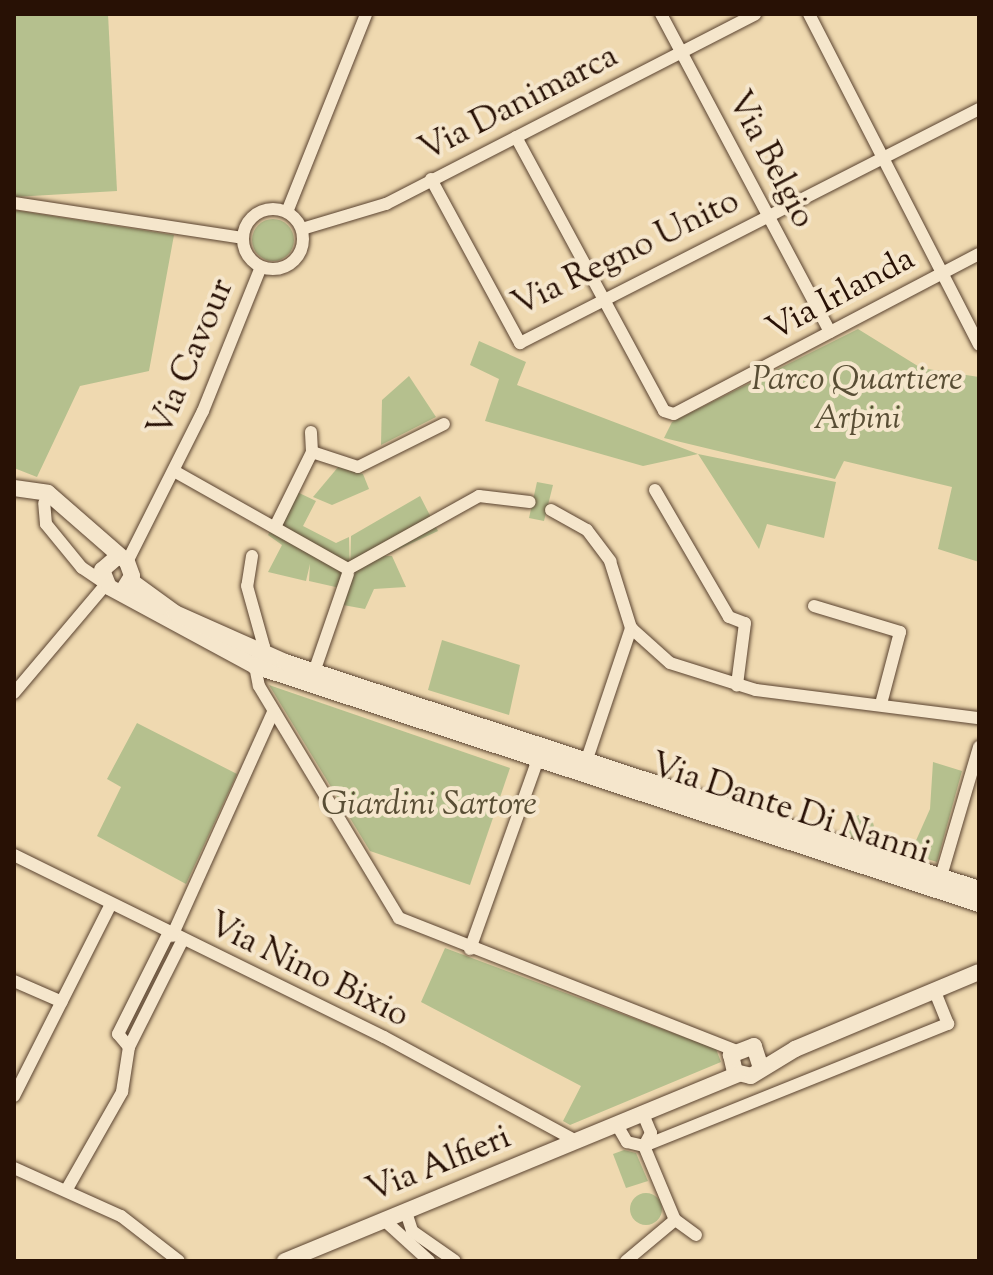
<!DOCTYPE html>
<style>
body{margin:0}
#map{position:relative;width:993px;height:1275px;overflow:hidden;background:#efd9b0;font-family:"Sorts Mill Goudy",serif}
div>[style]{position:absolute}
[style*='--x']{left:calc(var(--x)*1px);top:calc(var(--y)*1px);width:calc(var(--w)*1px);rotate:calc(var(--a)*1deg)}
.green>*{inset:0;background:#b5c08e}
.round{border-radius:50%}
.roads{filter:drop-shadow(0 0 2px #5a4330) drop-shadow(0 0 2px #5a4330)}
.minor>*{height:12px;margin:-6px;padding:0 6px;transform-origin:6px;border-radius:6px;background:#f5e6cc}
.minor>.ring{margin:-6px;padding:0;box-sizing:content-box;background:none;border:12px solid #f5e6cc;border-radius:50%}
.tertiary>*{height:16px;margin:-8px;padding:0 8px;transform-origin:8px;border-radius:8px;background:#f5e6cc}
span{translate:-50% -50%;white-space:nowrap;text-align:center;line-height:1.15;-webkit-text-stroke:8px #f5e6cc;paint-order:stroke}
.street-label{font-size:34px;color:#281105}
.park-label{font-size:34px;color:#594e35;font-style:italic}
.frame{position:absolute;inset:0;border:16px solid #281105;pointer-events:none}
</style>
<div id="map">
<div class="green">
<div style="clip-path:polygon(14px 14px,108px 14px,117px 191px,14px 197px)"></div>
<div style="clip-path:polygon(14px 210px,174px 235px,149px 371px,80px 386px,37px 477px,14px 468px)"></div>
<div class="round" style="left:252px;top:219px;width:42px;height:42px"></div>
<div style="clip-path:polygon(858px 329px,921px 368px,979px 377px,979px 562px,938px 549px,952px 487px,844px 461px,835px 479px,664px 438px,672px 422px)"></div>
<div style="clip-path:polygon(479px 341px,526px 362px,517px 385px,698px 454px,836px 482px,824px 538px,767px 524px,759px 549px,698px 454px,643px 466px,485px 421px,499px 379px,470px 365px)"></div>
<div style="clip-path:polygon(409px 376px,436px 417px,381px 445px,382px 400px)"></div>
<div style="clip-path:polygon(339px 466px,363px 474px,369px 489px,332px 505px,313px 497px)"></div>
<div style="clip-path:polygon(537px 482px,553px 485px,544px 521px,529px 518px)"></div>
<div style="clip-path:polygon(295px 491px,316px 501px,303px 526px,336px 543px,349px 537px,350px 574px,351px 536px,420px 496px,438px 531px,384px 556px,392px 556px,406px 587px,374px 589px,365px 609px,343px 605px,340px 588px,309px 581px,310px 564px,306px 581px,268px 572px,282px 545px,268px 535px)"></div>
<div style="clip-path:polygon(442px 640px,520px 665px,509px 715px,428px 690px)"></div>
<div style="clip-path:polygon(269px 685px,510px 768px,470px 885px,370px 851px)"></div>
<div style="clip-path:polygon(137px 723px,237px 774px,186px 884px,97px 836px,121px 787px,107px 779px)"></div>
<div style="clip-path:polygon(933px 762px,962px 771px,937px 862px,910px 854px,930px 809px)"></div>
<div class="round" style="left:848px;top:815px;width:26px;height:26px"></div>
<div style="clip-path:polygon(445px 948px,716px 1049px,721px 1062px,570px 1125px,563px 1121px,581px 1086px,421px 1002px)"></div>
<div style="clip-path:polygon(624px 1150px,636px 1153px,648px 1181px,626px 1188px,613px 1154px)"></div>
<div class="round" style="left:630px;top:1193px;width:32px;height:32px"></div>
</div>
<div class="roads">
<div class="minor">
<div style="--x:661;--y:14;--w:360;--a:62"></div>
<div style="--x:809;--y:14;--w:372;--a:62.8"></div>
<div style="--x:516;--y:137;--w:311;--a:61.6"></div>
<div style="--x:664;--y:411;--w:10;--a:17"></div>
<div style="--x:674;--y:414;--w:344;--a:-27.7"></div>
<div style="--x:431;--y:179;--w:187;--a:61.5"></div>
<div style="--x:520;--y:343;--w:515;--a:-27.01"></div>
<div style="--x:14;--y:203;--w:231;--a:8.7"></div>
<div class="ring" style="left:243px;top:209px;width:48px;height:48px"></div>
<div style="--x:287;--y:212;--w:213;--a:-68.2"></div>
<div style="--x:302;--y:229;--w:88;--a:-16.6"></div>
<div style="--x:386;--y:204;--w:415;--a:-27.2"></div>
<div style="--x:312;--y:452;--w:48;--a:18.1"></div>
<div style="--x:358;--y:467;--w:96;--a:-26.6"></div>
<div style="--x:174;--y:471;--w:200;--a:29.4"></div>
<div style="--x:348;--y:569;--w:150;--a:-29.1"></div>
<div style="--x:479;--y:496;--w:51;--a:6.7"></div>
<div style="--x:655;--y:490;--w:147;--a:59.8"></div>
<div style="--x:729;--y:617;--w:17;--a:21"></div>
<div style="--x:745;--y:623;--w:63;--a:97.4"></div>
<div style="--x:551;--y:510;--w:41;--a:29.1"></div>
<div style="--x:587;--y:530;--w:39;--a:53"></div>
<div style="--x:610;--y:561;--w:70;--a:72.6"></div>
<div style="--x:631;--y:628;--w:52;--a:41.9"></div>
<div style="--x:670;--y:663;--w:90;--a:17.4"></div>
<div style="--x:756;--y:690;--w:225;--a:7.2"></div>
<div style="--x:275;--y:527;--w:84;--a:-63.7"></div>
<div style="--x:312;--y:452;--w:20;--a:-93"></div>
<div style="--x:252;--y:556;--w:30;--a:99"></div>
<div style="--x:247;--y:586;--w:63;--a:74.4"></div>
<div style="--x:264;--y:647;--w:21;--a:115"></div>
<div style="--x:255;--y:666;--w:20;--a:79"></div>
<div style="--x:259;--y:686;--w:271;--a:58.9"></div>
<div style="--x:399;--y:918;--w:360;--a:21.5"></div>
<div style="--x:127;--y:562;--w:169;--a:-63.3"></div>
<div style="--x:203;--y:411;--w:155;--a:-68.1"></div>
<div style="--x:814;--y:606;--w:90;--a:16.8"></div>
<div style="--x:900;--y:632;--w:74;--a:104.8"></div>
<div style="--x:314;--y:672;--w:104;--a:-70.9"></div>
<div style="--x:14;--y:693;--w:143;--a:-49.8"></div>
<div style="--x:106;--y:584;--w:29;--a:-146"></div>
<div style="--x:82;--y:568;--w:57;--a:-129.3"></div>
<div style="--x:46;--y:524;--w:21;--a:-95"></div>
<div style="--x:585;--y:765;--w:145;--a:-71.4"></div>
<div style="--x:14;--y:855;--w:412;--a:26.2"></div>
<div style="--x:384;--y:1037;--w:218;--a:28.4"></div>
<div style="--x:939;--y:883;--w:142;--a:-73.6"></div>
<div style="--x:172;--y:936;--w:246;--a:-65.7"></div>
<div style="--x:470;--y:949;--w:208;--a:-70.3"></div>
<div style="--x:14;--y:981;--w:52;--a:23.6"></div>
<div style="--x:129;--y:1047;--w:17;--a:-130"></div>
<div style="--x:118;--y:1034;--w:112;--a:-63.4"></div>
<div style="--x:14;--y:1096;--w:213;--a:-63.2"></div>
<div style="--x:617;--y:1125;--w:20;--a:60"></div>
<div style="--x:627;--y:1142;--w:17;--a:13"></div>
<div style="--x:644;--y:1146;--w:15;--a:-62"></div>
<div style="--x:651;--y:1133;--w:21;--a:-113"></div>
<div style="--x:14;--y:1168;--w:117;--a:24.2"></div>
<div style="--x:121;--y:1216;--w:73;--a:37.8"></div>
<div style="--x:67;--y:1189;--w:112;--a:-60.4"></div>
<div style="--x:122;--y:1092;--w:46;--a:-81.2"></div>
<div style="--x:129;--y:1047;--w:119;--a:-63.4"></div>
<div style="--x:406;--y:1212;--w:20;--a:72"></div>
<div style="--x:412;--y:1231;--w:52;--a:34.9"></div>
<div style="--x:384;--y:1220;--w:61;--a:42.3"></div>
<div style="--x:696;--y:1235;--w:26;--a:-144"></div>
<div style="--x:675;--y:1220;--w:80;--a:-112.7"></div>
<div style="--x:644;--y:1146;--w:328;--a:-21.9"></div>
<div style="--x:948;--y:1024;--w:37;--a:-112"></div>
<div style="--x:626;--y:1261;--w:64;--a:-39.9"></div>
</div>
<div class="tertiary">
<div style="--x:14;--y:488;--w:34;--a:8"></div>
<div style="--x:48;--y:493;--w:105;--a:41.1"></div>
<div style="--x:127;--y:562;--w:15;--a:70"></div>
<div style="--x:132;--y:576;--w:13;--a:122"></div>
<div style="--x:116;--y:558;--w:18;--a:139"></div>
<div style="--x:102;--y:570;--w:18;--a:68"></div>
<div style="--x:109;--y:587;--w:166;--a:28.4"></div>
<div style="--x:255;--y:666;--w:762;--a:18.2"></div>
<div style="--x:131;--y:581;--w:54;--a:36"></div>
<div style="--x:175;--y:613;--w:120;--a:24"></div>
<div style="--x:285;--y:662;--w:730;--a:18.11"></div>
<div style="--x:761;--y:1068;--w:23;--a:-108"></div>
<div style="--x:754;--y:1046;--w:25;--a:159"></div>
<div style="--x:731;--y:1055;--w:17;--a:77"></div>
<div style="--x:735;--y:1072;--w:16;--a:14"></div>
<div style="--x:751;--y:1076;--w:52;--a:-31.5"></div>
<div style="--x:795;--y:1049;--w:199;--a:-22.7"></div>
<div style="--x:285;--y:1261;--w:490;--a:-22.4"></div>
</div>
</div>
<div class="street-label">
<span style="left:519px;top:104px;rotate:-27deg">Via Danimarca</span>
<span style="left:770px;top:160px;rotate:62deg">Via Belgio</span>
<span style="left:626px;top:254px;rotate:-26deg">Via Regno Unito</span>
<span style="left:841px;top:295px;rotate:-28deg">Via Irlanda</span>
<span style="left:192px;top:358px;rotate:-67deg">Via Cavour</span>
<span style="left:790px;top:810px;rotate:18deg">Via Dante Di Nanni</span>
<span style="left:308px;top:971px;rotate:26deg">Via Nino Bixio</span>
<span style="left:439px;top:1165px;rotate:-22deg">Via Alfieri</span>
</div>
<div class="park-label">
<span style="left:857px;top:400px">Parco Quartiere<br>Arpini</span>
<span style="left:429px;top:806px">Giardini Sartore</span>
</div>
<div class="frame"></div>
</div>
